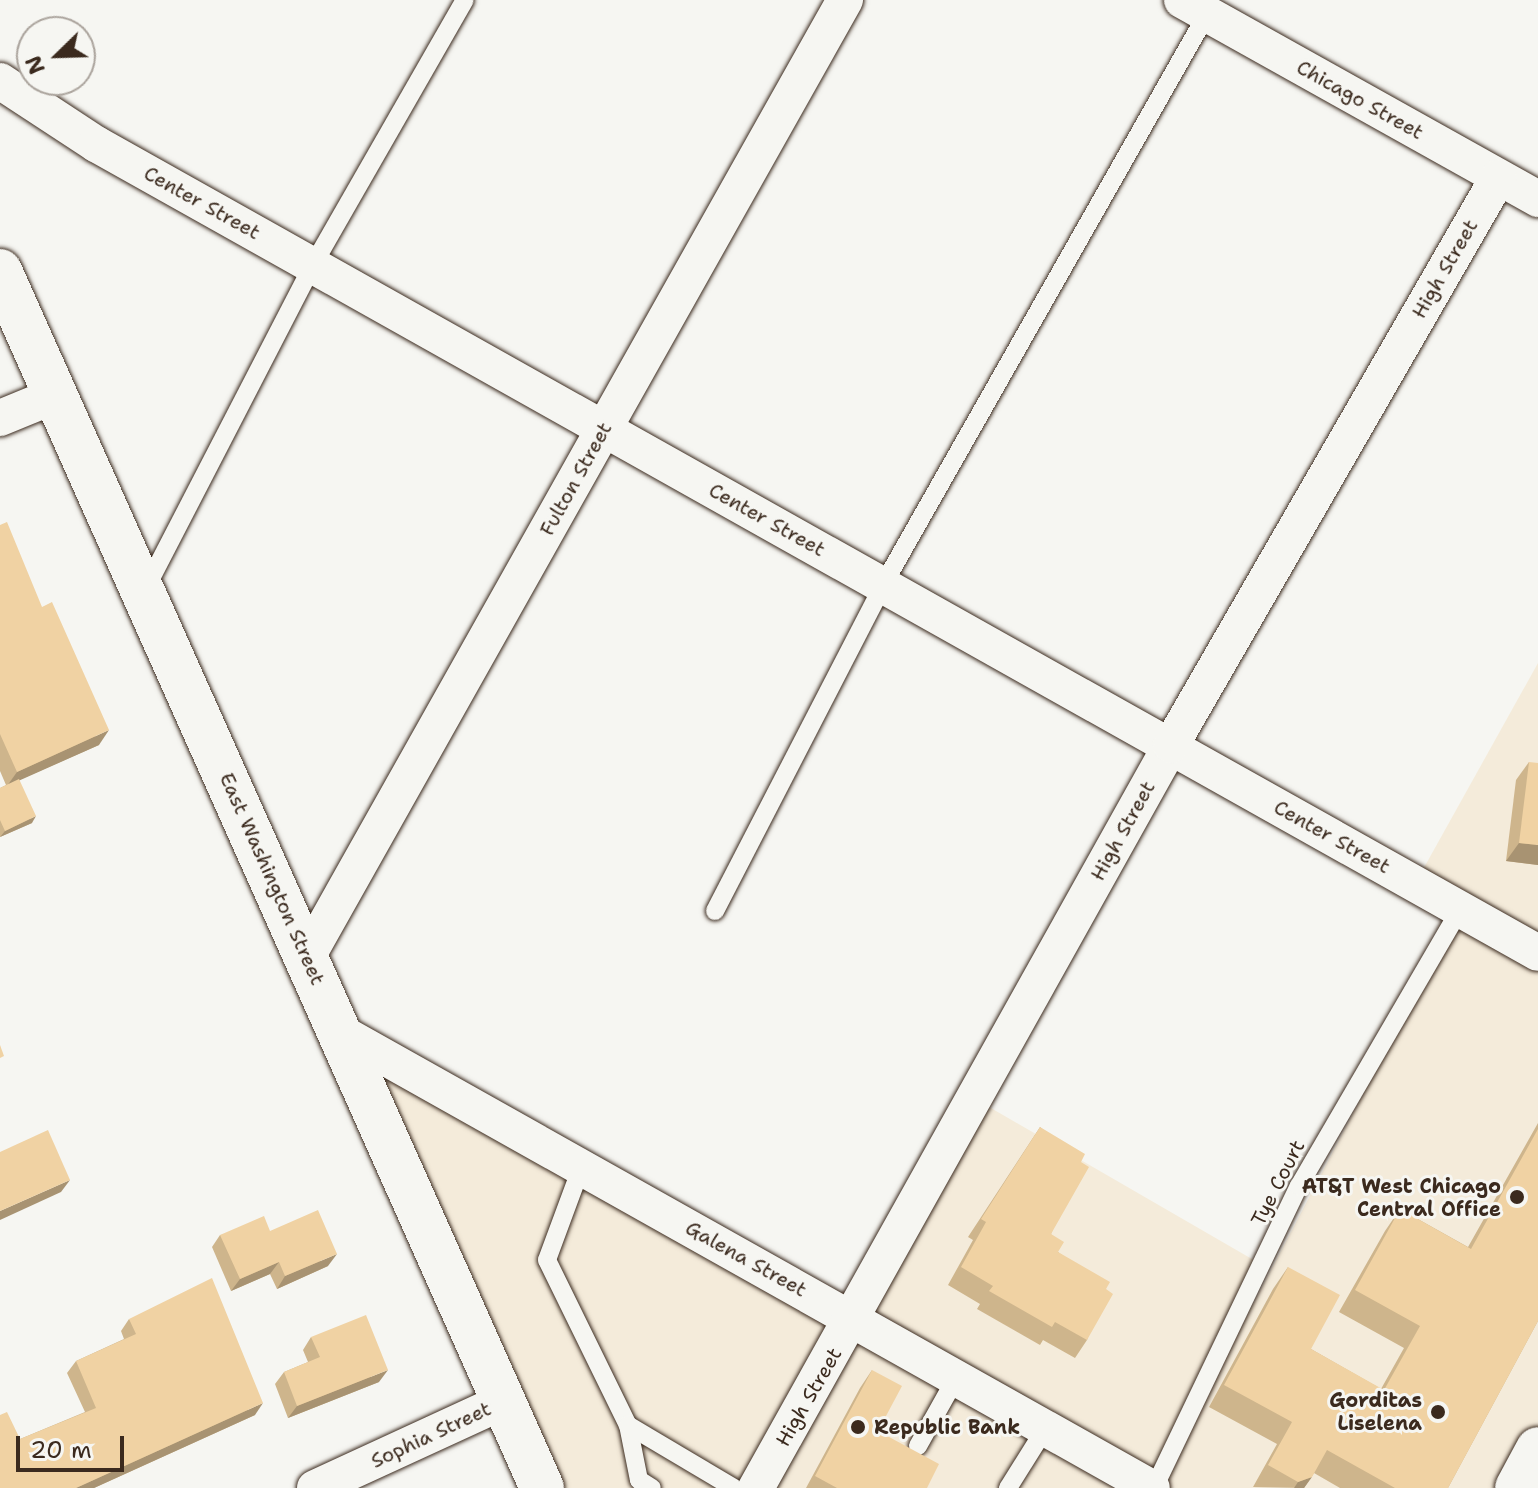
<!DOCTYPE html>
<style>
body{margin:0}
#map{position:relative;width:1538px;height:1488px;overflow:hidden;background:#f6f6f2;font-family:"Shantell Sans",sans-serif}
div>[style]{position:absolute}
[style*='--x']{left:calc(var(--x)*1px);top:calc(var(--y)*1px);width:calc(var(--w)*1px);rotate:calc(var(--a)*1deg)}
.built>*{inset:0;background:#f4ebda}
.roads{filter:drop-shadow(0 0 2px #3b2a1e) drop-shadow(0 0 2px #3b2a1e)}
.lane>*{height:18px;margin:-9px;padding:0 9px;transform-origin:9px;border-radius:9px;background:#f6f6f2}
.street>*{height:36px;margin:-18px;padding:0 18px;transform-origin:18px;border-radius:18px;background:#f6f6f2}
.secondary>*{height:44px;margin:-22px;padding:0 22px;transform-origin:22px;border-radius:22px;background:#f6f6f2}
.wall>*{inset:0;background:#ceb58c}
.shaded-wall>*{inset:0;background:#a89372}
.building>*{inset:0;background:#f0d2a3}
.dots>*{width:22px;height:22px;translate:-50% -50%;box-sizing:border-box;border:4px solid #f6f6f2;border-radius:50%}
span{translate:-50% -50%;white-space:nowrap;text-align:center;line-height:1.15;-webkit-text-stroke:6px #f6f6f2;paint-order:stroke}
.street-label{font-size:20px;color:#3b2a1e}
.poi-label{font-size:20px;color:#3b2a1e;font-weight:700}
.right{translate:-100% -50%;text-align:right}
.left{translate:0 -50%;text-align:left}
.north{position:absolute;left:16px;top:16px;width:80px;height:80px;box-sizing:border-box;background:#f6f6f2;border:2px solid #aba49d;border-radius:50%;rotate:247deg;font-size:22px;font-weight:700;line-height:32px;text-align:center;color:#3b2a1e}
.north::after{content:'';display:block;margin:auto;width:28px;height:36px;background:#3b2a1e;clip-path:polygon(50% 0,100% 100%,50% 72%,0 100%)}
.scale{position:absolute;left:16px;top:1436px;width:108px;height:36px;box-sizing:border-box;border:4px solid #3b2a1e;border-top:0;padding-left:10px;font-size:24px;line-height:28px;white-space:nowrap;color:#3b2a1e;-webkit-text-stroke:6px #f6f6f2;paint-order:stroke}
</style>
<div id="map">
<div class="built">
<div style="clip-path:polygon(1538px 663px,1538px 937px,1421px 873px)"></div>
<div style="clip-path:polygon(1460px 909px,1538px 951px,1538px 1488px,1157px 1488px)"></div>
<div style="clip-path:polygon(360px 1054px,839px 1323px,746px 1488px,551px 1488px)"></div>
<div style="clip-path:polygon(984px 1104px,1264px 1266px,1152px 1479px,866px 1315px)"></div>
<div style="clip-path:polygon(858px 1330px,1130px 1488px,767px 1488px)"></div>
</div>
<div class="roads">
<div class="lane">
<div style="--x:145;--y:590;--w:366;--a:-62.7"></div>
<div style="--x:313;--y:265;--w:305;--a:-60.2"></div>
<div style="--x:715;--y:911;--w:367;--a:-62.7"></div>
<div style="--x:883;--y:585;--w:657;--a:-60.43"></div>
<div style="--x:581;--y:1168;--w:98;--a:110.3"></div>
<div style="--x:547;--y:1260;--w:184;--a:63.9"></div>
<div style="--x:628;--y:1425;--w:56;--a:78.7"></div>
<div style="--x:639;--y:1480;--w:15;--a:32"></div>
<div style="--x:628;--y:1425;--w:123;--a:30.7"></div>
<div style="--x:918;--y:1446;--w:78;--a:-60.8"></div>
<div style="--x:1008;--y:1488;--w:70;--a:-57.9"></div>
<div style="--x:1154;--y:1488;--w:335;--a:-64.4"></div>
<div style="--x:1299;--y:1186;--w:320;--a:-59.8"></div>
</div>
<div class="street">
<div style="--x:1182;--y:0;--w:408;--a:29.2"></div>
<div style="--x:0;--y:81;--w:115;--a:33.3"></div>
<div style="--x:96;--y:144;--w:1653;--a:29.29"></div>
<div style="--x:0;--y:418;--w:61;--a:-22.3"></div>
<div style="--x:307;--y:957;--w:1098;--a:-60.66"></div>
<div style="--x:340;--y:1032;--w:931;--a:29.32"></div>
<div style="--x:315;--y:1488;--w:208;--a:-24.7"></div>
<div style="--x:756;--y:1488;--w:851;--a:-60.81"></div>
<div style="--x:1171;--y:745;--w:655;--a:-60.03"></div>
</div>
<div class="secondary">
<div style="--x:0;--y:271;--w:1332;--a:65.99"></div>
<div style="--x:1517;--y:1488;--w:44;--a:-61.7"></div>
</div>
</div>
<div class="wall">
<div style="clip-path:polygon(0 525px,99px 745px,19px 780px,32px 823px,0 837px,0 788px,6px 785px,0 771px)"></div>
<div style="clip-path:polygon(1529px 762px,1538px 865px,1506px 861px,1516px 780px)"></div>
<div style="clip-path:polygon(1538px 1123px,1538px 1321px,1448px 1488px,1340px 1488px,1314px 1473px,1304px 1488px,1253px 1487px,1277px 1444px,1209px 1407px,1273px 1289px,1288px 1267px,1311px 1349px,1381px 1389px,1404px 1348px,1339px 1312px,1385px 1231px,1400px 1209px,1468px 1247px)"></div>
<div style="clip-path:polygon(1040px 1127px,1081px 1162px,1051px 1234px,1058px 1252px,1106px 1289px,1087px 1340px,1075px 1358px,1043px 1340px,1040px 1345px,977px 1309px,980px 1304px,948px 1285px,973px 1240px,968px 1237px)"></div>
<div style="clip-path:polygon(270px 1231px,328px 1266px,277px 1289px,270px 1274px,231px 1291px,212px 1247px,220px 1235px)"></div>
<div style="clip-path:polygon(129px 1319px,255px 1415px,94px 1488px,0 1488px,20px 1439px,85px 1412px,67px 1373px,76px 1361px,124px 1339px,121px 1331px)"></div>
<div style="clip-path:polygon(311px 1337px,379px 1382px,288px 1418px,275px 1384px,284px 1372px,308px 1362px,303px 1350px)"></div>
<div style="clip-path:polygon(872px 1370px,878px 1431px,927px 1488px,806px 1488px,860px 1388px)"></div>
</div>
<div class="shaded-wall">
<div style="clip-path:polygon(109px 730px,99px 745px,7px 786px,17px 772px)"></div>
<div style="clip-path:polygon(36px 816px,32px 823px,0 837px,5px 831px)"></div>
<div style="clip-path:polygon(1519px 843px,1538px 845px,1538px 865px,1506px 861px)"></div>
<div style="clip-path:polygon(70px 1180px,61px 1192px,0 1220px,0 1211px)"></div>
<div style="clip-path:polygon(337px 1254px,328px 1266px,277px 1289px,285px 1276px)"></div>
<div style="clip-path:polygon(279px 1262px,270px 1274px,231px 1291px,240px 1279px)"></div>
<div style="clip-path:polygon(388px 1370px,379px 1382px,288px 1418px,297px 1406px)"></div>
<div style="clip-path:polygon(263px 1403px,255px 1415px,94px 1488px,76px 1488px)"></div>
<div style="clip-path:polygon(1312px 1477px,1304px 1488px,1294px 1488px,1298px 1482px)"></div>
</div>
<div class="building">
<div style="clip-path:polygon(7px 522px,42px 607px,52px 602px,109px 730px,17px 772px,0 734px,0 525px)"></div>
<div style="clip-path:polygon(1529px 762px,1538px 763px,1538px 845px,1519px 843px)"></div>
<div style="clip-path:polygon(19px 779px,36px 816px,5px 831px,0 820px,0 788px)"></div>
<div style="clip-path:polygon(0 1045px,4px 1056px,0 1058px)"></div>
<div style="clip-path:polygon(1040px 1127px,1085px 1154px,1081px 1162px,1089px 1167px,1051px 1234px,1064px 1242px,1058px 1252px,1110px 1282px,1106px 1289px,1113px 1294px,1087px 1340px,1055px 1322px,1052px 1327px,989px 1291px,993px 1286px,961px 1267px,986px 1222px,981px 1219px)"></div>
<div style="clip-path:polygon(1538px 1129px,1538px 1321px,1448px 1488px,1395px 1488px,1327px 1450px,1312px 1477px,1298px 1482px,1268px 1465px,1292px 1422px,1224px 1385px,1288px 1267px,1340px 1295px,1311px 1349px,1384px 1390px,1420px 1326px,1355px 1290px,1400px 1209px,1471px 1249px)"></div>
<div style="clip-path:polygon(48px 1130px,70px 1180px,0 1211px,0 1152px)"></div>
<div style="clip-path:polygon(318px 1210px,337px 1254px,285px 1276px,279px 1262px,240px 1279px,220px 1235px,264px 1216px,270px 1231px)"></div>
<div style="clip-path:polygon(212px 1278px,263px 1403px,76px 1488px,0 1488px,0 1415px,7px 1412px,20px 1439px,96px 1408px,76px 1361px,136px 1334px,129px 1319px)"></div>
<div style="clip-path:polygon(366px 1315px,388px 1370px,297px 1406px,284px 1372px,320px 1357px,311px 1337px)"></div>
<div style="clip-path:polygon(872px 1370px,902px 1386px,878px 1431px,939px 1464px,927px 1488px,837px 1488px,815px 1476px)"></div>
</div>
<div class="dots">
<div style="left:1517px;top:1197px;background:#3b2a1e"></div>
<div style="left:1438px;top:1412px;background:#3b2a1e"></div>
<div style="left:858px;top:1427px;background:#3b2a1e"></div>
</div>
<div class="street-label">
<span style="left:1360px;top:100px;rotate:29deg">Chicago Street</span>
<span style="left:202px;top:203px;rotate:29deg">Center Street</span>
<span style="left:1445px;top:269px;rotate:-60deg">High Street</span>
<span style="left:576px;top:479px;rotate:-61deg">Fulton Street</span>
<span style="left:767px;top:520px;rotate:29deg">Center Street</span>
<span style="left:1123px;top:831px;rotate:-61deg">High Street</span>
<span style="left:1332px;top:837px;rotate:29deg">Center Street</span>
<span style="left:272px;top:879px;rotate:66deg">East Washington Street</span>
<span style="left:1278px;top:1183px;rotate:-63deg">Tye Court</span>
<span style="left:746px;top:1259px;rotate:29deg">Galena Street</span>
<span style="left:809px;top:1397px;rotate:-60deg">High Street</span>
<span style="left:431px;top:1435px;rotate:-25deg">Sophia Street</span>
</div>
<div class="poi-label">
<span class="right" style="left:1501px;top:1198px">AT&amp;T West Chicago<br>Central Office</span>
<span class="right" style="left:1422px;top:1412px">Gorditas<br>Liselena</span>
<span class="left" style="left:874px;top:1427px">Republic Bank</span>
</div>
<div class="north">N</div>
<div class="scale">20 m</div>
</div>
